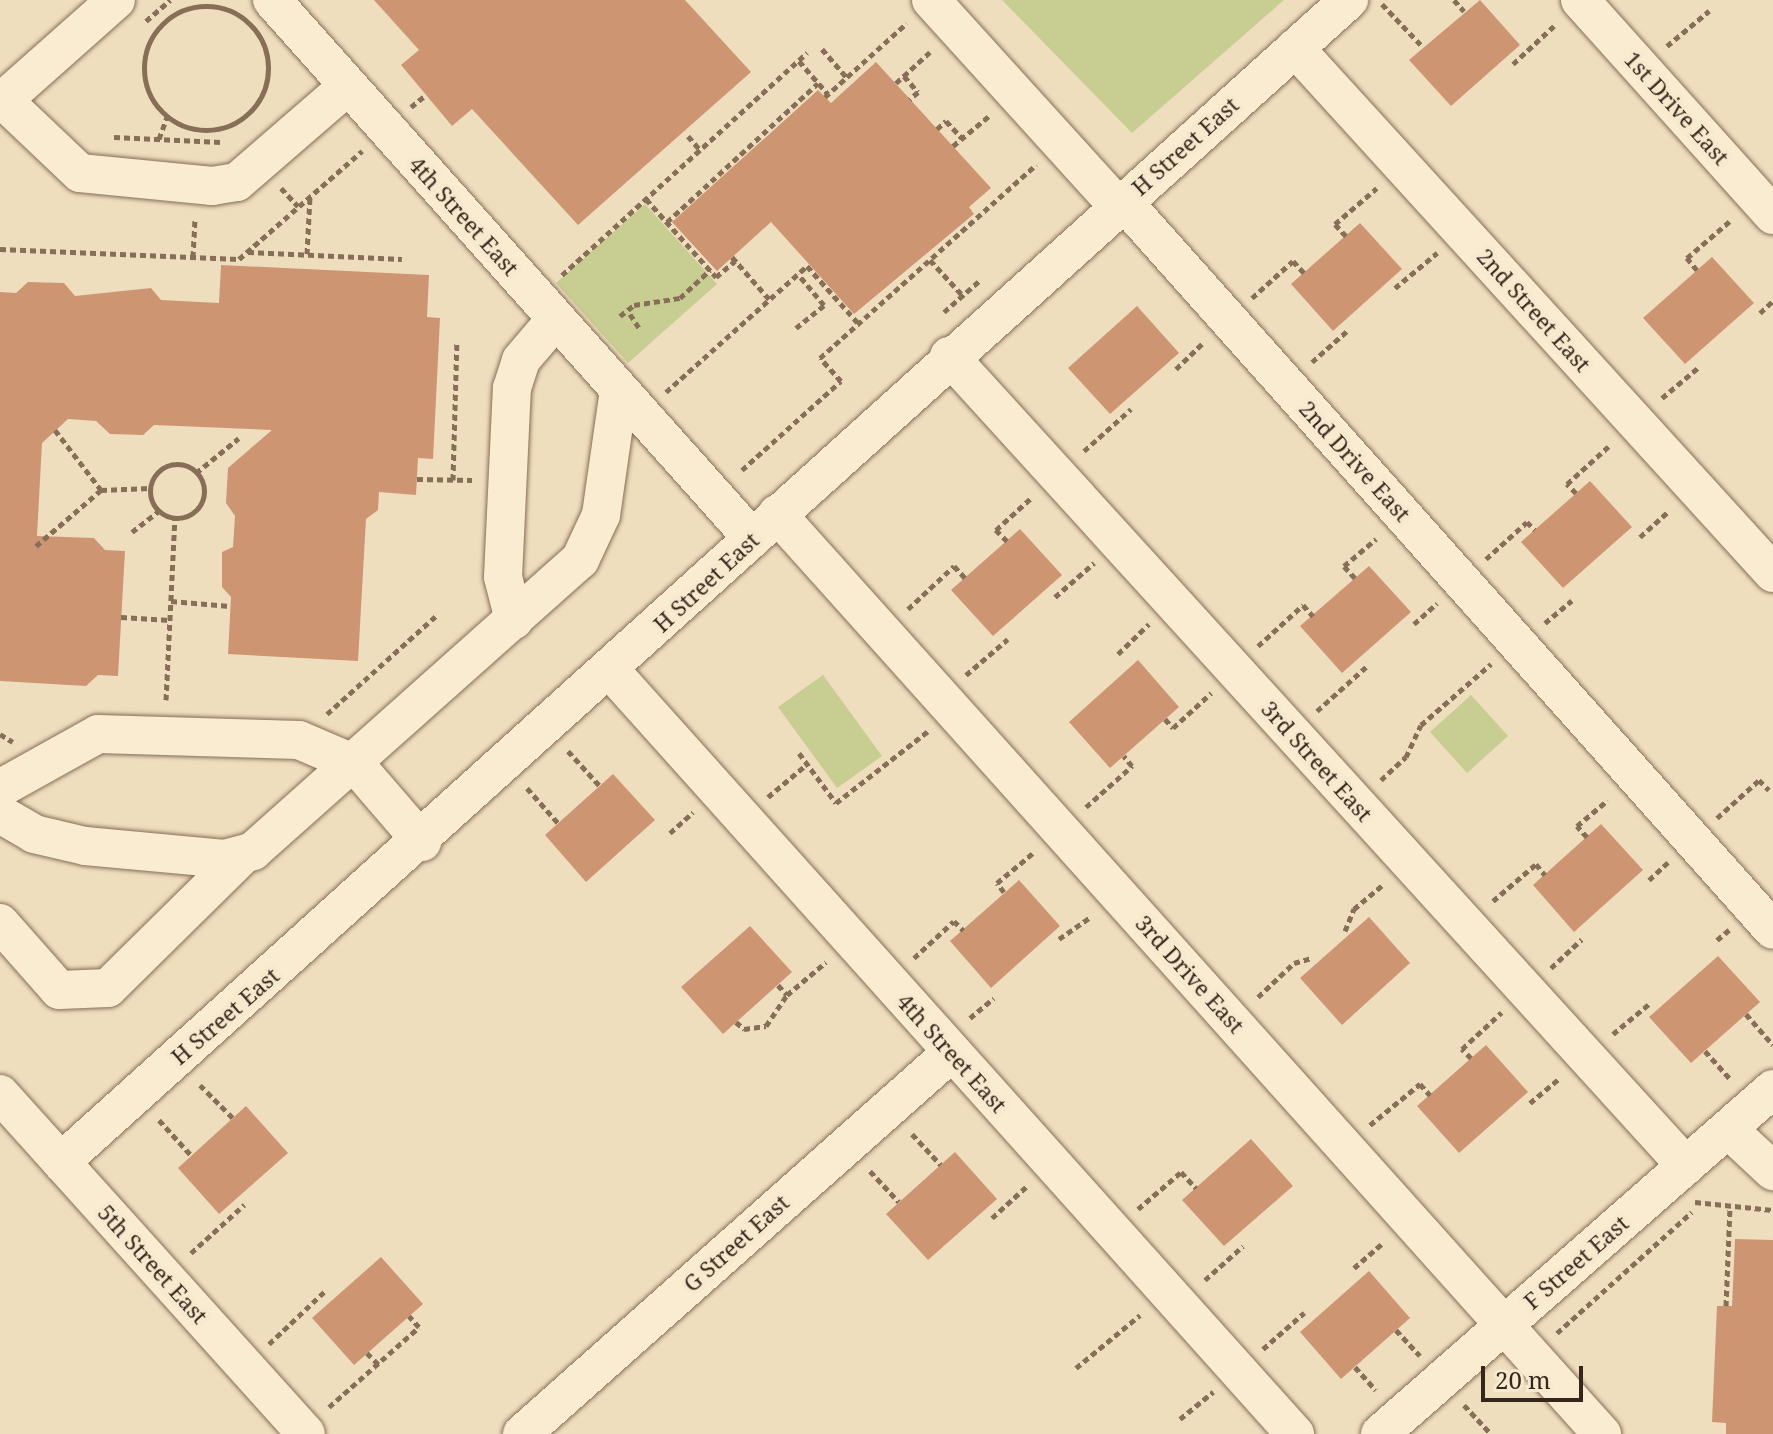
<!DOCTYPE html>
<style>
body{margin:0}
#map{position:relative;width:1773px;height:1434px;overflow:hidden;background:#efdebe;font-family:"Noto Serif",serif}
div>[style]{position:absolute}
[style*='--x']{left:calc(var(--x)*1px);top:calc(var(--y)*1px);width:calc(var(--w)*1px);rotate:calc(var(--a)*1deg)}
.green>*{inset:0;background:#c8cd92}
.building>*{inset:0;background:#ce9573}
.path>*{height:5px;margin-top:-2.5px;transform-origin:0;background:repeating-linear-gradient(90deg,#876e57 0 6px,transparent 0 10px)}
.path>.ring{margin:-2.5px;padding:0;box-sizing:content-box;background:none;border:5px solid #876e57;border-radius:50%}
.roads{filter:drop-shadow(0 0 2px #876e57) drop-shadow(0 0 2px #876e57)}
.minor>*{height:38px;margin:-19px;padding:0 19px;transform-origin:19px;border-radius:19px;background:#f9ecd1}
span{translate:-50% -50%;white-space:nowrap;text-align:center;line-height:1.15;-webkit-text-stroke:8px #f6e9ce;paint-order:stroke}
.street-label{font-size:22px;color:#36271c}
.scale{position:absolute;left:1481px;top:1366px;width:102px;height:36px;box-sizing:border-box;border:4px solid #36271c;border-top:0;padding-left:10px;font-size:24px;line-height:28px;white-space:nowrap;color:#36271c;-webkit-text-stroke:6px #f6e9ce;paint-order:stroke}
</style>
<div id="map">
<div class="green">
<div style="clip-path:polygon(1002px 0,1284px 0,1132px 133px)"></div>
<div style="clip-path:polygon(645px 204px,717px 284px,628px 363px,556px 283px)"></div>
<div style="clip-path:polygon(823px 675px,882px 756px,837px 788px,778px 707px)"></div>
<div style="clip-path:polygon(1471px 695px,1508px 736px,1467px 773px,1430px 732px)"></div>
</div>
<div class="building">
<div style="clip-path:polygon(374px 0,685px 0,751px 72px,578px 225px,472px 109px,452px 126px,401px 65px,419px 50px)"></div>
<div style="clip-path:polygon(1480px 0,1520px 45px,1451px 106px,1409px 60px)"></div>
<div style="clip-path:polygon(876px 62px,991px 188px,969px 207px,974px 214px,854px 314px,771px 222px,717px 271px,672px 222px,818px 90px,831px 103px)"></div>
<div style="clip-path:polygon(1360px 223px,1402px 269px,1333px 331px,1291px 284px)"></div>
<div style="clip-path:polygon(1712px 257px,1754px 303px,1685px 364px,1643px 318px)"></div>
<div style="clip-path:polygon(221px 265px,429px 275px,427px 317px,440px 318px,433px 459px,418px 458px,416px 495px,379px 492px,378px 510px,366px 519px,358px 661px,228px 654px,231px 597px,222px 587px,222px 552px,233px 547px,235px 516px,226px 503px,228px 468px,272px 430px,154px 425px,143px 435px,110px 434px,96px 421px,68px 419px,42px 443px,37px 536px,94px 538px,105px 550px,125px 551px,118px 676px,98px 675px,86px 686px,0 681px,0 292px,16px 293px,28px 282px,64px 283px,75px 296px,151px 288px,161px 300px,219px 303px)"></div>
<div style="clip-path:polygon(1137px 306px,1179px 353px,1110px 414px,1068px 368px)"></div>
<div style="clip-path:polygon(1590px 481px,1632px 527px,1563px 588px,1521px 542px)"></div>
<div style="clip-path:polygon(1020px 529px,1062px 575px,993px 636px,951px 590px)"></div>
<div style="clip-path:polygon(1369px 566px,1411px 612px,1342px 673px,1300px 626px)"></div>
<div style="clip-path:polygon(1138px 660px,1179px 707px,1110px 768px,1069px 722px)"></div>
<div style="clip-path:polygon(613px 774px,655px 820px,586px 882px,545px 835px)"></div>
<div style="clip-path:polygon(1601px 824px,1643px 870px,1574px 932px,1533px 885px)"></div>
<div style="clip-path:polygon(1019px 880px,1060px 926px,991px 988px,950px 941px)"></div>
<div style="clip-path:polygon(1369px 917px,1410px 963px,1342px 1025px,1300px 978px)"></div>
<div style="clip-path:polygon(750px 926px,792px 972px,723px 1034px,681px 987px)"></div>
<div style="clip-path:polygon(1718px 956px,1760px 1002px,1691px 1063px,1649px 1017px)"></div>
<div style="clip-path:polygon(1486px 1045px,1528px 1092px,1459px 1153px,1417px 1106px)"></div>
<div style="clip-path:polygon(246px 1106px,288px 1153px,219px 1214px,178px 1168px)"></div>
<div style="clip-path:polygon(1251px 1139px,1293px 1186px,1224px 1246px,1182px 1200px)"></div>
<div style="clip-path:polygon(955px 1152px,997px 1199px,928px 1260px,886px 1214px)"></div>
<div style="clip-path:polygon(1735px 1239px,1773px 1240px,1773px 1434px,1726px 1434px,1726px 1423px,1712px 1422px,1717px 1306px,1732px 1306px)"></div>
<div style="clip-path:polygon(381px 1257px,423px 1304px,354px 1365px,312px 1318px)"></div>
<div style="clip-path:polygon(1369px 1271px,1410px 1318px,1341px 1379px,1300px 1332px)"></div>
</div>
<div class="path">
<div style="--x:1454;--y:0;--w:15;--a:48"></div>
<div style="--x:1382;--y:4;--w:59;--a:46.4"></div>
<div class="ring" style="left:144px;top:6px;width:119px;height:119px"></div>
<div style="--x:146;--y:21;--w:32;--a:-41"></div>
<div style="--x:1667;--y:46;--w:55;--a:-39.8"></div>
<div style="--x:822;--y:49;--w:38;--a:49"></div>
<div style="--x:799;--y:61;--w:44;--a:48.7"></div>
<div style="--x:1513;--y:64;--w:59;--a:-42.9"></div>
<div style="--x:904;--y:76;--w:21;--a:49"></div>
<div style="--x:918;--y:92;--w:11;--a:139"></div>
<div style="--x:896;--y:83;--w:46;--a:-42.4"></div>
<div style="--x:825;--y:97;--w:110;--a:-42.1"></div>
<div style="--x:411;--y:107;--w:19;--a:-39"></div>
<div style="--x:937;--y:129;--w:12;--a:-42"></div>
<div style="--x:946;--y:121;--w:23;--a:47"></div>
<div style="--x:688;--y:136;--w:18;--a:49"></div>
<div style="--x:114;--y:137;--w:107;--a:2.7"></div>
<div style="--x:159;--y:139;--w:23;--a:-70"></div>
<div style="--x:953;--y:146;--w:47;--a:-39.8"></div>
<div style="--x:281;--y:188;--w:25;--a:47"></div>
<div style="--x:646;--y:199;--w:105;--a:48.1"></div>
<div style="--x:716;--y:277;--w:25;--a:-40"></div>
<div style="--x:667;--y:222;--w:205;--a:-42.6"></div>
<div style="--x:1346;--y:236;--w:16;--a:-133"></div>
<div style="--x:1335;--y:224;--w:55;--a:-40.6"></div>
<div style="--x:0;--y:249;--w:239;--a:2.4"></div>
<div style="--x:239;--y:259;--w:164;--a:-41.3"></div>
<div style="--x:248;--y:252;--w:154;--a:2.6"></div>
<div style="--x:307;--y:254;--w:57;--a:-87"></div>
<div style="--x:193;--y:257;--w:39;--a:-87"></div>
<div style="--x:732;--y:257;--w:56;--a:48.6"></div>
<div style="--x:930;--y:260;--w:50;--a:47.4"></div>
<div style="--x:1697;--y:270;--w:16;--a:-130"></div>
<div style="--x:1687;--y:258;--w:58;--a:-40.8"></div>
<div style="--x:562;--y:275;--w:331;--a:-42.2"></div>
<div style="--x:1395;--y:288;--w:55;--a:-39.8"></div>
<div style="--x:1252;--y:298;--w:55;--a:-42.1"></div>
<div style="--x:1293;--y:261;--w:16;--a:47"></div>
<div style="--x:944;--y:312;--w:47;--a:-41.5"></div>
<div style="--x:1760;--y:313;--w:18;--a:-43"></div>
<div style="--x:630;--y:314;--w:17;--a:57"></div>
<div style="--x:620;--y:316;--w:18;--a:-38"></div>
<div style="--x:634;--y:305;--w:47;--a:-8.7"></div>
<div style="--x:680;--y:298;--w:41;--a:-43"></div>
<div style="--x:796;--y:328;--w:36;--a:-39"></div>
<div style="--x:824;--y:305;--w:40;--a:-130"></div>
<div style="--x:1312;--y:362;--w:47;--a:-41.5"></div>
<div style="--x:1176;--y:369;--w:39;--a:-44"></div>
<div style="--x:666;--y:392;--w:189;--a:-41.8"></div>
<div style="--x:807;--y:266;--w:76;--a:48.2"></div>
<div style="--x:1662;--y:398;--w:48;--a:-40"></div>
<div style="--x:55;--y:430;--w:76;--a:52.5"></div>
<div style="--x:1084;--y:451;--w:63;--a:-41.8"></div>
<div class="ring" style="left:150px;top:464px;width:49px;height:49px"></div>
<div style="--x:742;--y:470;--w:133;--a:-42"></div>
<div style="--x:841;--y:381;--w:31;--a:-132"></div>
<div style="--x:820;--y:358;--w:290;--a:-41.8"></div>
<div style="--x:196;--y:473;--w:55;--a:-39.1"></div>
<div style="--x:417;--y:479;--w:55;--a:1"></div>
<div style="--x:453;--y:480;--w:139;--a:-88.4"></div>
<div style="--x:1576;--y:493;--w:13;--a:-135"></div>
<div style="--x:1567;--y:484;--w:58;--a:-42.2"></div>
<div style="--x:132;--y:532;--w:34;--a:-38"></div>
<div style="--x:1640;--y:537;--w:39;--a:-42"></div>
<div style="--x:1007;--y:541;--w:16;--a:-135"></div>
<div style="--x:996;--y:530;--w:47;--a:-42.4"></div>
<div style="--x:36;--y:546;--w:86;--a:-40.7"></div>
<div style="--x:101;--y:490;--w:49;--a:-2.3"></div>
<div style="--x:1486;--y:559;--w:55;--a:-42.1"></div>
<div style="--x:1527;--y:522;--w:11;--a:45"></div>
<div style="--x:1355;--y:578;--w:16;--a:-133"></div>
<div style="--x:1344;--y:566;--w:42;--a:-40.2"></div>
<div style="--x:1055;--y:597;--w:52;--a:-41.1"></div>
<div style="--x:171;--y:601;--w:59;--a:4.8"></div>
<div style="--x:908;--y:609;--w:63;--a:-43.1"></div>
<div style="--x:954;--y:566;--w:16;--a:47"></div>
<div style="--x:121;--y:617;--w:49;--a:3.5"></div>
<div style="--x:1545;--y:623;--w:35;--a:-40"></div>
<div style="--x:1414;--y:624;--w:31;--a:-42"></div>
<div style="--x:1258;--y:646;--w:61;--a:-42.3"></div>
<div style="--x:1303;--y:605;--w:15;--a:48"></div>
<div style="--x:1118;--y:654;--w:43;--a:-44.1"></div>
<div style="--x:966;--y:675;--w:55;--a:-40.6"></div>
<div style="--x:166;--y:700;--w:182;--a:-87.2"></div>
<div style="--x:1317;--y:711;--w:66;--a:-41.9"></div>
<div style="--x:327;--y:714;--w:147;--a:-42"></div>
<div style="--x:1165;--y:719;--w:12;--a:48"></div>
<div style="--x:1173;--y:728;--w:52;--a:-42.6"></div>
<div style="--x:0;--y:734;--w:15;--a:32"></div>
<div style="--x:568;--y:751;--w:47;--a:47.6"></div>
<div style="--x:799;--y:753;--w:62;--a:53.5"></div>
<div style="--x:836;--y:803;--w:117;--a:-38"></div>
<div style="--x:1381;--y:780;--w:34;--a:-43"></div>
<div style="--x:1406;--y:757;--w:35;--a:-65"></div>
<div style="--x:1421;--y:725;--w:93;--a:-41.1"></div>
<div style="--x:527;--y:788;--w:47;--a:48.5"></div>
<div style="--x:768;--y:797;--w:51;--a:-40.2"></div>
<div style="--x:1086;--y:807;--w:62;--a:-41.7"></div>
<div style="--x:1132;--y:766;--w:13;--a:-129"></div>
<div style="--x:1717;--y:818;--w:57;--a:-42.1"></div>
<div style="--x:1759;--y:780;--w:14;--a:45"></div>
<div style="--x:670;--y:833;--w:31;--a:-42"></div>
<div style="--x:1587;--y:837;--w:15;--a:-132"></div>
<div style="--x:1577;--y:826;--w:40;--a:-40"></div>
<div style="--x:1649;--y:880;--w:26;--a:-43"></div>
<div style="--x:1004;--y:892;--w:11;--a:-128"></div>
<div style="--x:997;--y:883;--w:47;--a:-39.8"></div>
<div style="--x:1493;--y:901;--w:57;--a:-40.7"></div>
<div style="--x:1536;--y:864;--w:14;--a:51"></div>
<div style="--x:1345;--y:931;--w:24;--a:-68"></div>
<div style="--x:1354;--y:909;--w:39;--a:-40"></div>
<div style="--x:1059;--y:939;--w:38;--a:-35"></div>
<div style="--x:1717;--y:940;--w:16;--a:-40"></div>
<div style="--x:914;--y:958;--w:54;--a:-42.8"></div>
<div style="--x:954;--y:921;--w:13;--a:45"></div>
<div style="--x:1551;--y:968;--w:42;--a:-43.1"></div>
<div style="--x:778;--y:985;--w:13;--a:48"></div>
<div style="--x:1258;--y:997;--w:50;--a:-43.4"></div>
<div style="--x:1294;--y:963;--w:18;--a:-16"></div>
<div style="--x:1746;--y:1014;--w:41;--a:48.9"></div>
<div style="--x:970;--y:1018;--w:31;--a:-40"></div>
<div style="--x:736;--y:1022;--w:11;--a:41"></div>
<div style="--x:744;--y:1029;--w:22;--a:-8"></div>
<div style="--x:766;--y:1026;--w:37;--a:-56"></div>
<div style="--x:787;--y:995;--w:51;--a:-40.2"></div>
<div style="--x:1613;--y:1034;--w:47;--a:-39.8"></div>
<div style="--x:1705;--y:1051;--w:39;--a:48"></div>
<div style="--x:1471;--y:1058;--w:13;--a:-135"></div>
<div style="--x:1462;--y:1049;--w:54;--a:-42.8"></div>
<div style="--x:200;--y:1085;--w:47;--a:45"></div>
<div style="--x:1530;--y:1103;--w:38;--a:-40"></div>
<div style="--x:159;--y:1120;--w:47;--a:47.6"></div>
<div style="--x:1370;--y:1125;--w:65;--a:-39.4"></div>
<div style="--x:1420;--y:1084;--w:15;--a:48"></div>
<div style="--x:912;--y:1134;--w:42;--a:46.9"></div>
<div style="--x:870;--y:1171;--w:42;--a:46.9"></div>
<div style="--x:1695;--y:1202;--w:78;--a:5.9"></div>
<div style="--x:1138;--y:1209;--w:57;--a:-40.7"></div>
<div style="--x:1181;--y:1172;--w:22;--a:47"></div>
<div style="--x:992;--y:1218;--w:47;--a:-42.4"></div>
<div style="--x:191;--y:1253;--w:72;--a:-42.2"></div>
<div style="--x:1354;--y:1268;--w:38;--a:-41"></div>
<div style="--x:1205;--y:1280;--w:51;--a:-41.8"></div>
<div style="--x:1726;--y:1306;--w:98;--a:-87.7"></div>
<div style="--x:1396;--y:1330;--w:35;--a:47"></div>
<div style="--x:1557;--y:1333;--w:181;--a:-41.9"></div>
<div style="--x:269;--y:1344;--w:76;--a:-43.4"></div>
<div style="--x:1263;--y:1349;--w:55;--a:-41.3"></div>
<div style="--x:367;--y:1353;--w:16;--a:45"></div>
<div style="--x:1355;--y:1367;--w:31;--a:48"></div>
<div style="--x:1076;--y:1368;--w:83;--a:-39.6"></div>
<div style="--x:1464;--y:1405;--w:40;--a:47"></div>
<div style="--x:329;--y:1407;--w:120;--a:-41.6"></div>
<div style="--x:419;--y:1327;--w:15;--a:-132"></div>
<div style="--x:1180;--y:1419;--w:43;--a:-39.3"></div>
</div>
<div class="roads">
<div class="minor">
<div style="--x:272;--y:0;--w:721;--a:48.26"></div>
<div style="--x:931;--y:0;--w:278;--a:47.8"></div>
<div style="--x:1118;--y:206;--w:11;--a:10"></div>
<div style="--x:1129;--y:208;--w:967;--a:48.27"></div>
<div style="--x:1580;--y:0;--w:289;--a:48.1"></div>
<div style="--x:1295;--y:48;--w:710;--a:47.68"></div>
<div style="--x:3;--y:100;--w:106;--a:43.5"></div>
<div style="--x:80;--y:173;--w:133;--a:5.6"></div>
<div style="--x:212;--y:186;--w:25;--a:-9"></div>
<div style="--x:237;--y:182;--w:147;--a:-40.9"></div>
<div style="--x:0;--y:103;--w:155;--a:-41.6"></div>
<div style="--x:949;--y:356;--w:1095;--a:47.7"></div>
<div style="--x:777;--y:514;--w:1236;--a:48.12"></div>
<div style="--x:514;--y:620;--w:44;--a:-104.3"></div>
<div style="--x:503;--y:577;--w:189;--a:-87.3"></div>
<div style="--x:512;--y:388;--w:29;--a:-72"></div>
<div style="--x:521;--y:360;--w:54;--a:-49.5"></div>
<div style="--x:611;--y:671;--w:1025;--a:48.13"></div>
<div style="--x:1;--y:788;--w:111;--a:-29.1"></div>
<div style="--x:98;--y:734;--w:201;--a:1.7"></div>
<div style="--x:299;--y:740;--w:61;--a:23.2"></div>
<div style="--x:355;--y:764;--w:103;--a:49.3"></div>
<div style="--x:0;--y:814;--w:39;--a:30"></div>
<div style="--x:34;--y:834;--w:52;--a:13.2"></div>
<div style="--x:85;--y:846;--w:140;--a:5.3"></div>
<div style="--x:224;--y:859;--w:30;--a:-15"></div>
<div style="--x:253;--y:851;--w:438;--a:-41.7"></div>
<div style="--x:580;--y:560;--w:50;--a:-65"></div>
<div style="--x:601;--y:515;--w:126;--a:-81.8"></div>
<div style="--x:0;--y:923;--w:89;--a:48.6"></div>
<div style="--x:59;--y:990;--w:49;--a:-2.3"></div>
<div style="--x:108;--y:988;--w:187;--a:-44.6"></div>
<div style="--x:0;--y:1094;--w:457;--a:48"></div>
<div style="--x:1728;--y:1129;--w:62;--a:43"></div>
<div style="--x:61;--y:1162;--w:1735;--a:-42.06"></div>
<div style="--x:522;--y:1434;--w:574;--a:-41.61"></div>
<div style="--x:1380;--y:1434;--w:523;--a:-41.28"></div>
</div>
</div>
<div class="street-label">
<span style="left:1677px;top:108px;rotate:48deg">1st Drive East</span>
<span style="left:1185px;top:146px;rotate:-42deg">H Street East</span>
<span style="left:464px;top:216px;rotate:48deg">4th Street East</span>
<span style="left:1534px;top:310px;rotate:48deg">2nd Street East</span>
<span style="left:1355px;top:461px;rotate:48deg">2nd Drive East</span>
<span style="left:706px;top:582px;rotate:-43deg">H Street East</span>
<span style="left:1317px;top:761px;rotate:48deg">3rd Street East</span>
<span style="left:1190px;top:974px;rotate:48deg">3rd Drive East</span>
<span style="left:225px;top:1016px;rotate:-41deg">H Street East</span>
<span style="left:952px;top:1053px;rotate:48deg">4th Street East</span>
<span style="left:736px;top:1243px;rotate:-42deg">G Street East</span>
<span style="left:1576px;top:1262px;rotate:-41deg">F Street East</span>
<span style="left:153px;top:1264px;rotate:48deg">5th Street East</span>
</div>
<div class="scale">20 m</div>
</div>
